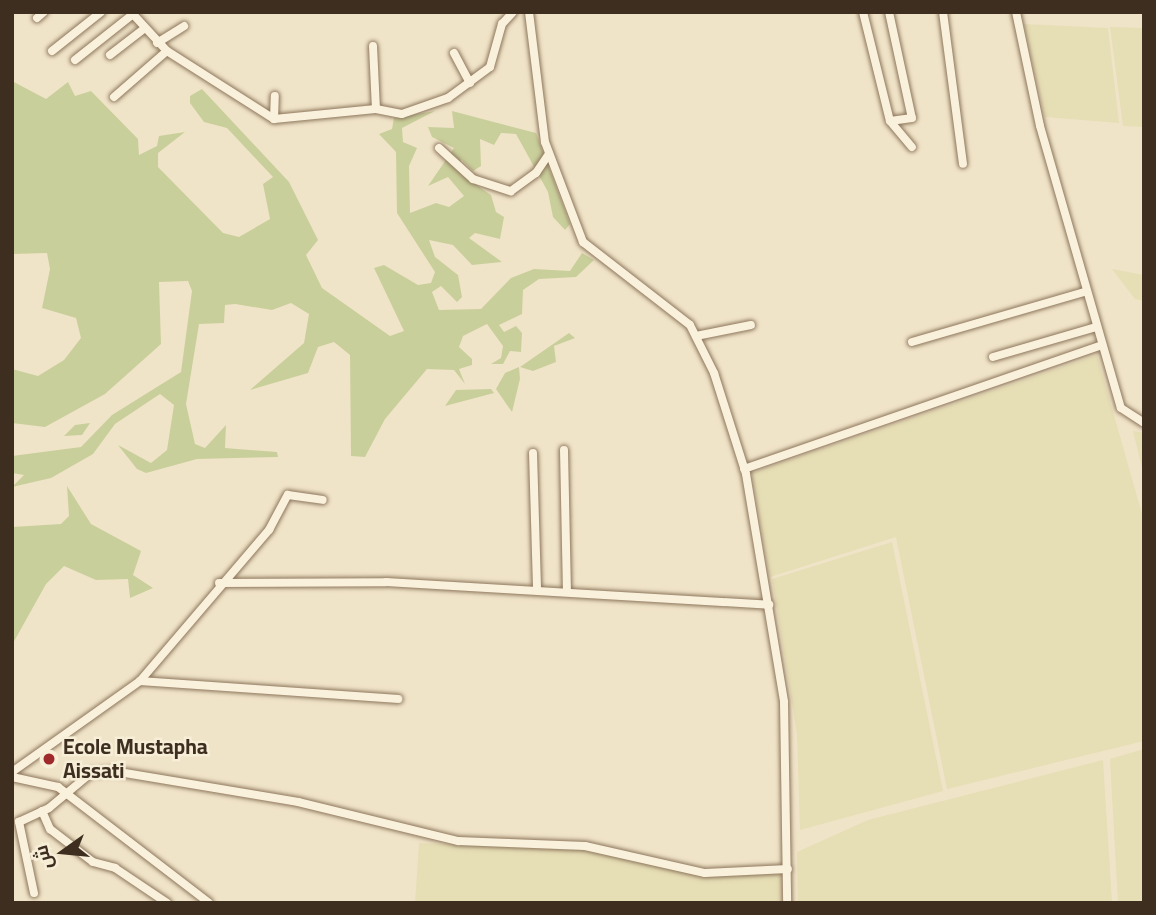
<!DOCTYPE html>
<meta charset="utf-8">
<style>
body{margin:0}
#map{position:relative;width:1156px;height:915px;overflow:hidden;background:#f0e4c8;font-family:Georgia,Cairo,serif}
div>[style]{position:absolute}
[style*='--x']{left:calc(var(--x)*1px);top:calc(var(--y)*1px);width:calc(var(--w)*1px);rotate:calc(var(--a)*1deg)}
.farmland>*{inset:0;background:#e6deb5}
.green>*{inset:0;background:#c9cf9b}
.roads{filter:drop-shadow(0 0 2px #8d765c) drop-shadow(0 0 2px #8d765c)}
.minor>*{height:8px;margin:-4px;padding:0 4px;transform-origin:4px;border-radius:4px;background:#faf1dc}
.dots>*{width:19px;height:19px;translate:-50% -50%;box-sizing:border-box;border:4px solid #f7eed8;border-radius:50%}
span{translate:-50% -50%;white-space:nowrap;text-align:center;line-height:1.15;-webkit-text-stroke:5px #f7eed8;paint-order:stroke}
.poi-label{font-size:21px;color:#3d2e20;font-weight:700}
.left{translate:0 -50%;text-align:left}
.frame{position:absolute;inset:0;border:14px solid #3d2e20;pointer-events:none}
.north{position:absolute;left:28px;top:817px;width:70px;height:70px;-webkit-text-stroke:5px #f7eed8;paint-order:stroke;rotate:255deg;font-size:19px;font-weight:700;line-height:28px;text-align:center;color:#3d2e20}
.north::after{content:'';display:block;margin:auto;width:24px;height:32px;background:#3d2e20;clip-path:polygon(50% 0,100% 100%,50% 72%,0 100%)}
</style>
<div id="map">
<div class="farmland">
<div style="clip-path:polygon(1024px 24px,1108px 28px,1119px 123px,1045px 117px)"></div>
<div style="clip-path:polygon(1110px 27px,1144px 28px,1144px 127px,1123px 126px)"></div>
<div style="clip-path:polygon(1112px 269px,1144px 275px,1144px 301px,1135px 299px)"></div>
<div style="clip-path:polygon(1097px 355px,1144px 521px,1144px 741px,947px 789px,896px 537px,770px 577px,752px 473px)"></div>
<div style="clip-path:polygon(1133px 431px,1144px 433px,1144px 476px)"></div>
<div style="clip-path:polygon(892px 542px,943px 791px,800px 830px,797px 734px,772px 579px)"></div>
<div style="clip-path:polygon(1144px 749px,1144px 903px,1118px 903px,1110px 759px)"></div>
<div style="clip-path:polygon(1103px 760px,1112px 903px,798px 903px,797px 852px,868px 820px)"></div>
<div style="clip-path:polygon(419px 843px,598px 851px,691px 873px,782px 873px,782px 903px,415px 903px)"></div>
</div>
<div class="green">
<div style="clip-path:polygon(12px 81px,46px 99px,68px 82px,75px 96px,91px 91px,138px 139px,139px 155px,157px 146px,159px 136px,185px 132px,158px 153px,158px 167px,223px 233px,239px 237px,270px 219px,263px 184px,273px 177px,227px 128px,204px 122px,190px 103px,190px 96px,202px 89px,289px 182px,318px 240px,306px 255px,322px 288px,390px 336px,404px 331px,374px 268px,384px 265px,418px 285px,431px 283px,435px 272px,397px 213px,396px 152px,379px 134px,392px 129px,394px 118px,435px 111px,402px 128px,403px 142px,417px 148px,409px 166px,410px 213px,436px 203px,449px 207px,464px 196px,448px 177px,428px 186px,454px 148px,432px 137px,428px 127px,454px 128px,452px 111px,536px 133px,570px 224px,565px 230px,553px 217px,548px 192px,516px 134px,501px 133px,494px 145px,480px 139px,481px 166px,473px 171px,461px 159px,460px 174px,491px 195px,496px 212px,504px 217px,500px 239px,475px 233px,469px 238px,502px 262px,472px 265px,453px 245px,429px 240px,435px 257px,458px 275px,462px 297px,457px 302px,441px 286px,432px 292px,439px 310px,481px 309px,511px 278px,534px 269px,570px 271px,582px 253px,594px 260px,576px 277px,539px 279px,523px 290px,522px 314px,499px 325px,504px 332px,516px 326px,522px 333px,521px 352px,510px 351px,503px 364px,491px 364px,501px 358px,503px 346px,487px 324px,463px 336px,459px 347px,472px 359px,472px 365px,459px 369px,465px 384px,454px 370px,427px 369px,385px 419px,365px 457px,351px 456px,350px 355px,334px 342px,318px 347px,308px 373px,250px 390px,304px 343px,309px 314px,291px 303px,272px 310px,235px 304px,225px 305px,224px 323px,199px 324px,186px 404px,195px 444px,205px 448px,226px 425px,225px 448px,277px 452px,278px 457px,197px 459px,146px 473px,137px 469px,118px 445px,151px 463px,167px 450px,174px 405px,160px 394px,115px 424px,93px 454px,51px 478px,12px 487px,24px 475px,12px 473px,12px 456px,81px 447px,112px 415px,181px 372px,192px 291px,188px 281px,159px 282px,161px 344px,105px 394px,45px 427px,12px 423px,12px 369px,38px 376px,64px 360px,81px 338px,76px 318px,42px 308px,50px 269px,47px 253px,12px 254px)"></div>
<div style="clip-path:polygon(569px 333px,575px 338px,554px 346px,556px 362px,533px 371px,520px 367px)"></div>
<div style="clip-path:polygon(519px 367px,520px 379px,512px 412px,496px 389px,505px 373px)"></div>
<div style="clip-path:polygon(456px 390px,491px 389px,494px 393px,445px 406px)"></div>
<div style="clip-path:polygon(90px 423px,82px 435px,64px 436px,75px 425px)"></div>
<div style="clip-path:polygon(67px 486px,91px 524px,141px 551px,133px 575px,153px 588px,130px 598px,128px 579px,96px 580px,64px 566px,46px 584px,12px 645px,12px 527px,61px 524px,69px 516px)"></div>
</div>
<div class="roads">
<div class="minor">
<div style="--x:131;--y:12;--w:53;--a:47.3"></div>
<div style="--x:167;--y:51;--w:127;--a:32.4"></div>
<div style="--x:274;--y:119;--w:102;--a:-5.6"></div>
<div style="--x:376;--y:109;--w:26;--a:11"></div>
<div style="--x:402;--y:114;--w:49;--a:-19.2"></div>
<div style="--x:448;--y:98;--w:52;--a:-36.4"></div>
<div style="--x:490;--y:67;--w:45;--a:-74.4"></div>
<div style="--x:502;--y:24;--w:16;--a:-47"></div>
<div style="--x:529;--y:12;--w:131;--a:83"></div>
<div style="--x:545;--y:142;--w:107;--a:69.2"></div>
<div style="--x:583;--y:242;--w:135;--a:37.8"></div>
<div style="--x:690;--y:325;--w:54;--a:63.4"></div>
<div style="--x:714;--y:373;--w:106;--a:72.4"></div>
<div style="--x:746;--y:474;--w:231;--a:80.5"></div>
<div style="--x:784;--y:702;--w:201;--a:89.1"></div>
<div style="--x:863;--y:12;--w:112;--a:76.1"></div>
<div style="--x:890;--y:121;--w:34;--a:50"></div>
<div style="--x:889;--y:12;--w:108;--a:77.8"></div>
<div style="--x:912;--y:118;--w:22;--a:172"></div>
<div style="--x:943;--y:12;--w:153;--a:82.5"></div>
<div style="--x:1016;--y:12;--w:116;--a:78.1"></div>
<div style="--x:1040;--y:126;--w:293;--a:74"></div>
<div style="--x:1121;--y:408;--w:27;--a:33"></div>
<div style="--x:37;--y:18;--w:9;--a:-41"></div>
<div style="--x:157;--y:43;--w:32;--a:-32"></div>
<div style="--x:373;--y:46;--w:63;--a:87.3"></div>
<div style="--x:52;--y:51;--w:63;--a:-38.5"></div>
<div style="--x:454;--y:53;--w:34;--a:62"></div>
<div style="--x:110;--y:55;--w:44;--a:-37.6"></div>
<div style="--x:75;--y:60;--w:74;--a:-38.4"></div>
<div style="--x:114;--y:97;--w:70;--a:-41"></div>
<div style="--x:274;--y:119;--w:23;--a:-88"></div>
<div style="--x:439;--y:148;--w:46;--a:42.4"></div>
<div style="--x:473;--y:179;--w:40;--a:18"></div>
<div style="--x:511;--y:191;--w:31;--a:-36"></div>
<div style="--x:536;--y:173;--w:23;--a:-56"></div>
<div style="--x:696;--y:336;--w:56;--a:-11.3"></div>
<div style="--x:912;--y:342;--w:182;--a:-16.2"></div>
<div style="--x:993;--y:357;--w:107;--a:-16.2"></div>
<div style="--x:564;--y:450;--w:140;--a:88.8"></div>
<div style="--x:533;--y:453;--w:137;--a:88.3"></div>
<div style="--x:744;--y:469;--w:379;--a:-19.1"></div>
<div style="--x:219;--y:583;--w:167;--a:-0.3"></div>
<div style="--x:386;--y:582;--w:384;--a:3.4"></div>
<div style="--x:140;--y:681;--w:259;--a:4"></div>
<div style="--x:12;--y:772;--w:157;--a:-35.4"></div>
<div style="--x:140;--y:681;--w:199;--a:-49.5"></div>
<div style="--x:269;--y:530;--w:40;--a:-62"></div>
<div style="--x:288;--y:495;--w:35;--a:8"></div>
<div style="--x:12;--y:777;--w:47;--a:12.3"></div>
<div style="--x:58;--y:787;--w:190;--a:37.5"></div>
<div style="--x:42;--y:811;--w:20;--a:66"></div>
<div style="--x:50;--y:829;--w:54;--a:37.5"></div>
<div style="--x:93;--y:862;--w:23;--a:15"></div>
<div style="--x:115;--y:868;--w:63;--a:33.9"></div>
<div style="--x:34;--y:893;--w:73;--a:-101.9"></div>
<div style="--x:19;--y:822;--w:33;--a:-25"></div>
<div style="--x:49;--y:808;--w:55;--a:-39.8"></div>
<div style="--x:91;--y:773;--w:22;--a:-5"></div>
<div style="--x:113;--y:771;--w:188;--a:9.5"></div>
<div style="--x:298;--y:802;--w:165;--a:13.7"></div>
<div style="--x:458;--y:841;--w:127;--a:2.3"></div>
<div style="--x:585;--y:846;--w:123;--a:12.7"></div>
<div style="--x:705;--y:873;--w:83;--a:-2.8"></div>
</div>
</div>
<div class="dots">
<div style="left:49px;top:759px;background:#9e2a2b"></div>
</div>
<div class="poi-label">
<span class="left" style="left:63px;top:759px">Ecole Mustapha<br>Aissati</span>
</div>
<div class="frame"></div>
<div class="north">ش</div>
</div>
